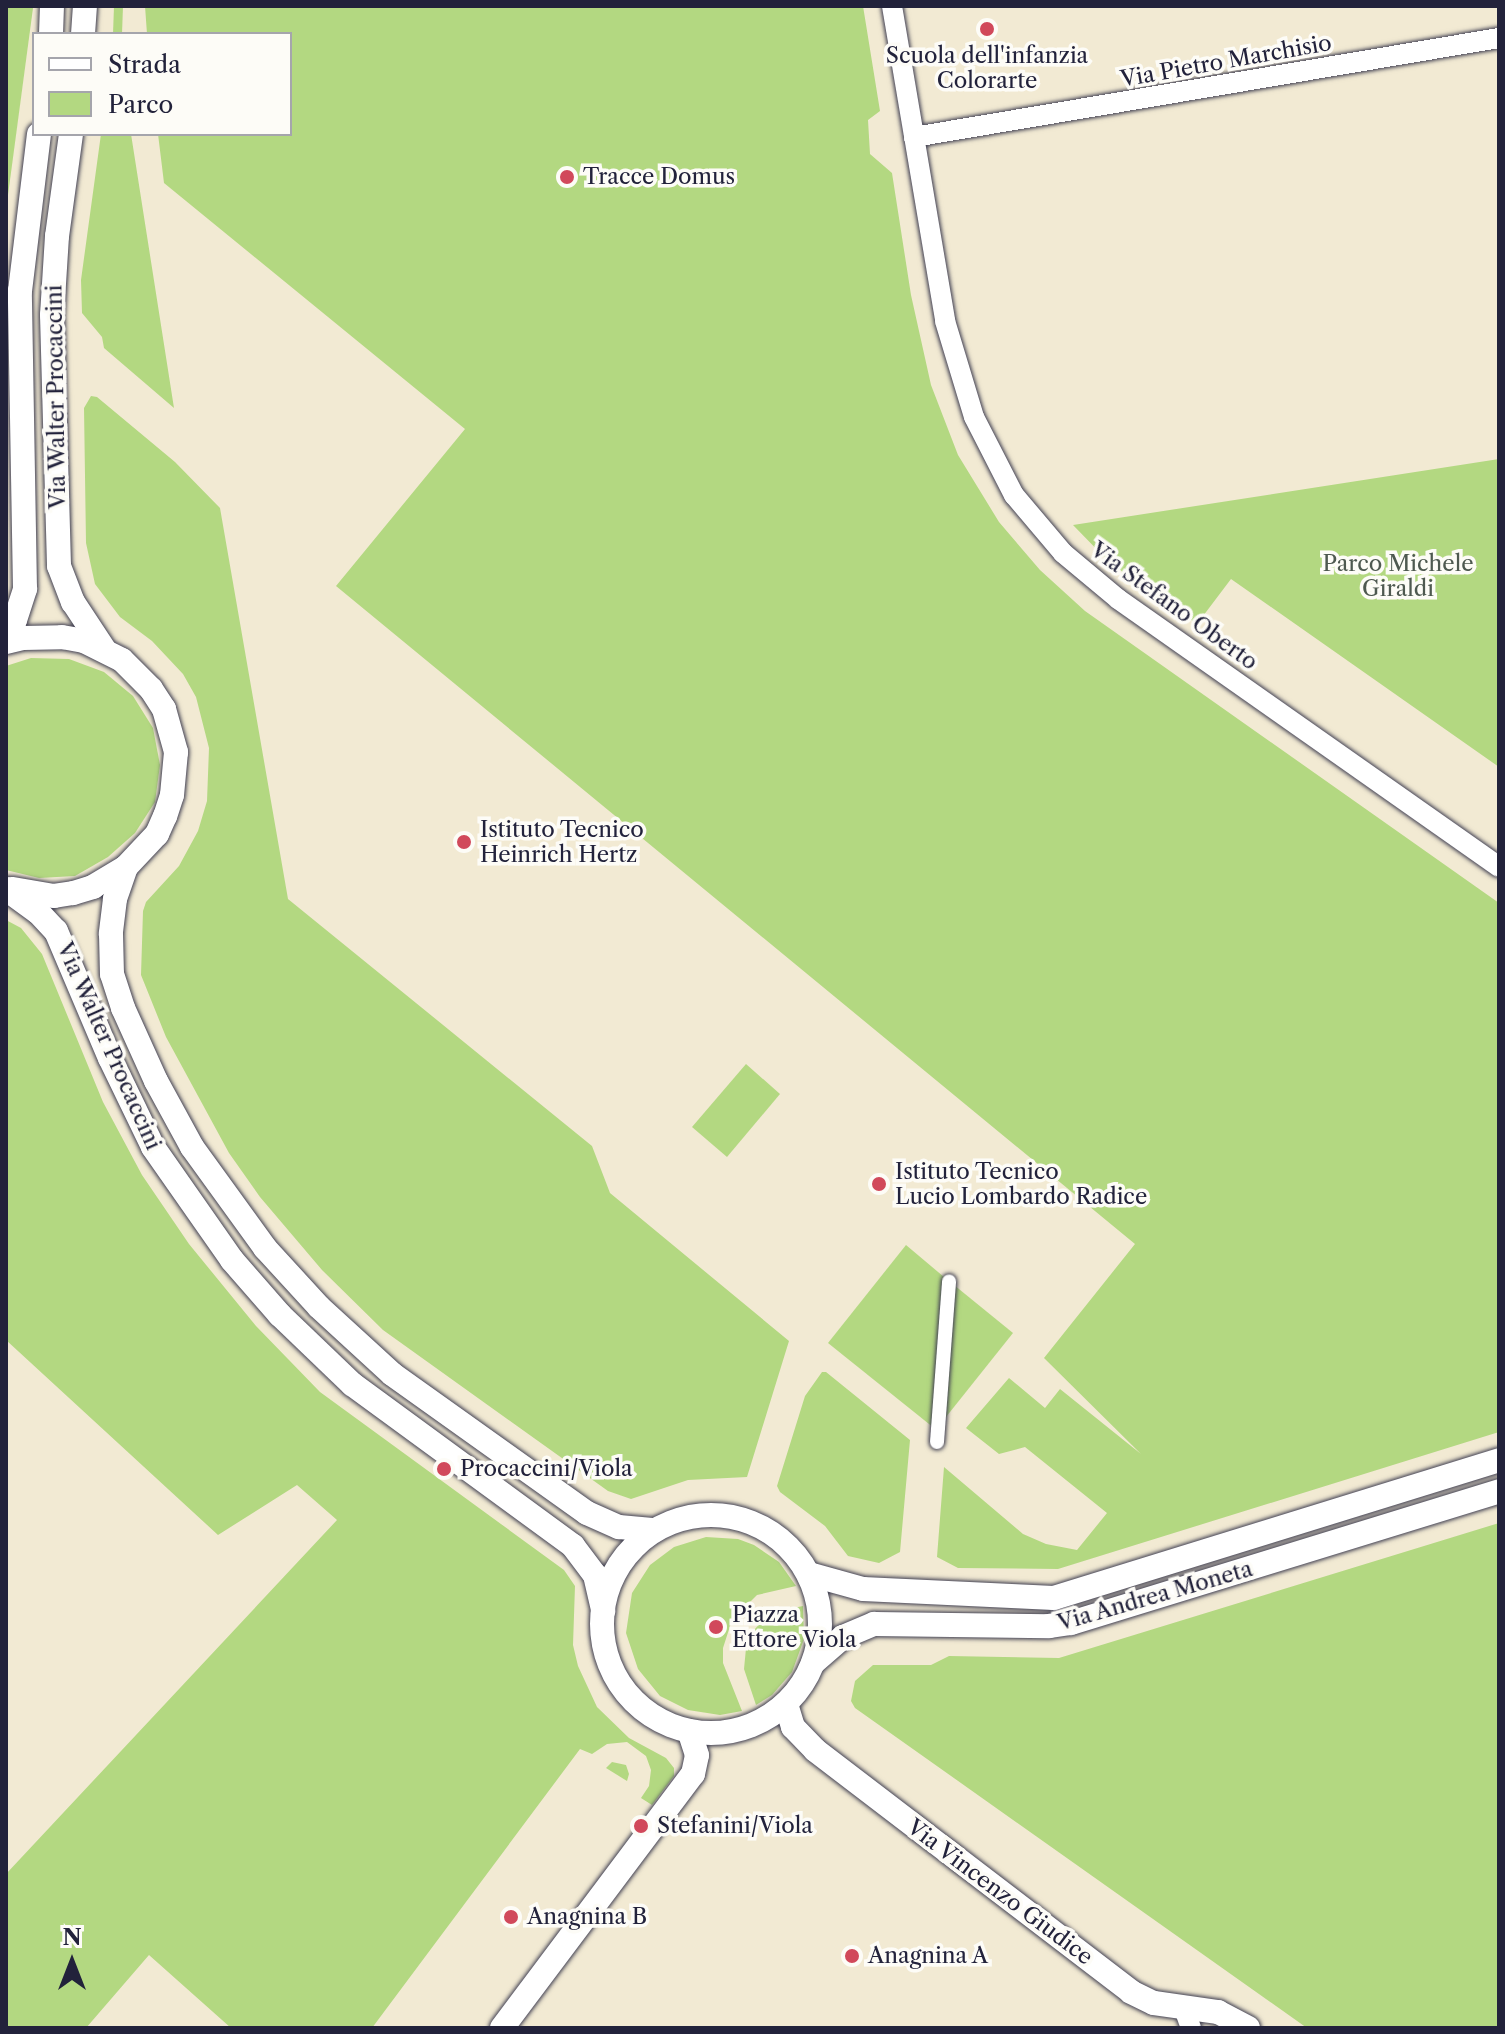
<!DOCTYPE html>
<style>
body{margin:0}
#map{position:relative;width:1505px;height:2034px;overflow:hidden;background:#f2ead3;font-family:"Libre Caslon Text",serif}
div>[style]{position:absolute}
[style*='--x']{left:calc(var(--x)*1px);top:calc(var(--y)*1px);width:calc(var(--w)*1px);rotate:calc(var(--a)*1deg)}
.green>*{inset:0;background:#b3d881}
.roads{filter:drop-shadow(0 0 2px #414052) drop-shadow(0 0 2px #414052)}
.pedestrian>*{height:14px;margin:-7px;padding:0 7px;transform-origin:7px;border-radius:7px;background:#fff}
.minor>*{height:20px;margin:-10px;padding:0 10px;transform-origin:10px;border-radius:10px;background:#fff}
.tertiary>*{height:24px;margin:-12px;padding:0 12px;transform-origin:12px;border-radius:12px;background:#fff}
.tertiary>.ring{margin:-12px;padding:0;box-sizing:content-box;background:none;border:24px solid #fff;border-radius:50%}
.dots>*{width:22px;height:22px;translate:-50% -50%;box-sizing:border-box;border:4px solid #fdfcf7;border-radius:50%}
span{translate:-50% -50%;white-space:nowrap;text-align:center;line-height:1.15;-webkit-text-stroke:7px #fdfcf7;paint-order:stroke}
.poi-label{font-size:22px;color:#22223b}
.left{translate:0 -50%;text-align:left}
.street-label{font-size:22px;color:#22223b}
.park-label{font-size:22px;color:#4e5950}
.frame{position:absolute;inset:0;border:8px solid #22223b;pointer-events:none}
.legend{position:absolute;left:32px;top:32px;width:260px;height:104px;box-sizing:border-box;background:#fdfcf7;border:2px solid #a5a5ac;margin:0;padding:10px 14px;list-style:none;font-size:24px;color:#22223b}
.legend li{display:flex;align-items:center;gap:16px;height:40px}
.legend b{width:40px;border:2px solid #a5a5ac}
.north{position:absolute;left:32px;top:1922px;width:80px;height:80px;-webkit-text-stroke:6px #fdfcf7;paint-order:stroke;rotate:0deg;font-size:22px;font-weight:700;line-height:32px;text-align:center;color:#22223b}
.north::after{content:'';display:block;margin:auto;width:28px;height:36px;background:#22223b;clip-path:polygon(50% 0,100% 100%,50% 72%,0 100%)}
</style>
<div id="map">
<div class="green">
<div style="clip-path:polygon(6px 6px,33px 8px,6px 210px)"></div>
<div style="clip-path:polygon(114px 6px,123px 6px,122px 34px,113px 34px)"></div>
<div style="clip-path:polygon(145px 6px,863px 6px,880px 111px,868px 120px,870px 154px,892px 173px,911px 295px,931px 385px,958px 455px,999px 522px,1040px 570px,1085px 611px,1499px 903px,1499px 1432px,1058px 1569px,958px 1568px,937px 1557px,944px 1467px,1023px 1534px,1046px 1544px,1077px 1550px,1107px 1513px,1025px 1447px,999px 1454px,966px 1428px,1009px 1378px,1045px 1408px,1060px 1389px,1141px 1454px,1044px 1358px,1135px 1244px,336px 586px,465px 429px,164px 183px,158px 134px,290px 134px,290px 34px,147px 34px)"></div>
<div style="clip-path:polygon(101px 134px,131px 134px,174px 408px,104px 348px,102px 337px,82px 313px,81px 280px)"></div>
<div style="clip-path:polygon(91px 396px,97px 397px,175px 462px,220px 508px,288px 899px,592px 1146px,610px 1193px,789px 1341px,747px 1477px,688px 1480px,631px 1499px,608px 1491px,383px 1330px,322px 1270px,260px 1197px,229px 1153px,166px 1037px,141px 975px,143px 911px,146px 902px,179px 866px,198px 831px,207px 801px,209px 748px,196px 697px,183px 674px,152px 641px,120px 617px,95px 584px,86px 543px,84px 408px)"></div>
<div style="clip-path:polygon(1499px 459px,1499px 767px,1231px 579px,1197px 624px,1110px 563px,1073px 525px)"></div>
<div style="clip-path:polygon(31px 658px,69px 659px,104px 672px,133px 696px,153px 728px,160px 765px,155px 802px,135px 833px,108px 857px,75px 876px,39px 878px,6px 870px,6px 666px)"></div>
<div style="clip-path:polygon(6px 920px,21px 928px,42px 954px,103px 1102px,142px 1175px,189px 1244px,256px 1326px,320px 1392px,564px 1570px,575px 1586px,573px 1645px,578px 1666px,597px 1707px,629px 1738px,666px 1758px,674px 1768px,674px 1776px,652px 1805px,641px 1798px,649px 1786px,651px 1770px,646px 1756px,627px 1742px,607px 1744px,592px 1754px,580px 1749px,372px 2028px,231px 2028px,149px 1955px,86px 2028px,6px 2028px,6px 1874px,337px 1520px,297px 1485px,218px 1535px,6px 1340px)"></div>
<div style="clip-path:polygon(746px 1064px,780px 1094px,727px 1157px,692px 1127px)"></div>
<div style="clip-path:polygon(906px 1245px,944px 1277px,934px 1428px,828px 1343px)"></div>
<div style="clip-path:polygon(954px 1285px,1013px 1333px,946px 1417px)"></div>
<div style="clip-path:polygon(822px 1372px,826px 1372px,910px 1440px,900px 1552px,879px 1563px,848px 1556px,825px 1526px,780px 1492px,777px 1486px,805px 1396px)"></div>
<div style="clip-path:polygon(1499px 1523px,1499px 2028px,1307px 2028px,855px 1708px,851px 1701px,855px 1681px,873px 1665px,931px 1665px,949px 1656px,1059px 1658px)"></div>
<div style="clip-path:polygon(706px 1537px,738px 1539px,754px 1545px,779px 1562px,796px 1586px,757px 1595px,732px 1620px,723px 1648px,723px 1663px,742px 1711px,720px 1715px,688px 1710px,660px 1696px,638px 1669px,626px 1633px,632px 1593px,650px 1565px,674px 1547px)"></div>
<div style="clip-path:polygon(803px 1606px,804px 1639px,792px 1672px,772px 1695px,756px 1705px,744px 1669px,747px 1638px,769px 1613px)"></div>
<div style="clip-path:polygon(612px 1762px,626px 1765px,629px 1774px,627px 1781px,606px 1768px)"></div>
</div>
<div class="roads">
<div class="pedestrian">
<div style="--x:937;--y:1442;--w:161;--a:-85.7"></div>
</div>
<div class="minor">
<div style="--x:892;--y:6;--w:319;--a:80.4"></div>
<div style="--x:945;--y:321;--w:100;--a:73.2"></div>
<div style="--x:974;--y:417;--w:88;--a:62.9"></div>
<div style="--x:1014;--y:495;--w:76;--a:49.8"></div>
<div style="--x:1063;--y:553;--w:72;--a:39.9"></div>
<div style="--x:1118;--y:599;--w:466;--a:35.1"></div>
<div style="--x:914;--y:137;--w:593;--a:-9.61"></div>
<div style="--x:1183;--y:2006;--w:23;--a:70"></div>
</div>
<div class="tertiary">
<div style="--x:51;--y:34;--w:28;--a:-88"></div>
<div style="--x:83;--y:34;--w:28;--a:-86"></div>
<div style="--x:71;--y:134;--w:103;--a:97.8"></div>
<div style="--x:57;--y:236;--w:79;--a:93.6"></div>
<div style="--x:52;--y:315;--w:251;--a:88.4"></div>
<div style="--x:59;--y:566;--w:39;--a:69"></div>
<div style="--x:73;--y:602;--w:56;--a:56.6"></div>
<div style="--x:6;--y:635;--w:17;--a:-59"></div>
<div style="--x:15;--y:620;--w:33;--a:-72"></div>
<div style="--x:25;--y:589;--w:298;--a:-91"></div>
<div style="--x:20;--y:291;--w:158;--a:-83.1"></div>
<div style="--x:6;--y:642;--w:17;--a:-13"></div>
<div style="--x:23;--y:638;--w:39;--a:-1"></div>
<div style="--x:62;--y:637;--w:22;--a:10"></div>
<div style="--x:84;--y:641;--w:42;--a:26.6"></div>
<div style="--x:122;--y:660;--w:41;--a:45"></div>
<div style="--x:151;--y:689;--w:24;--a:57"></div>
<div style="--x:164;--y:709;--w:45;--a:74.4"></div>
<div style="--x:176;--y:752;--w:43;--a:95.3"></div>
<div style="--x:172;--y:795;--w:22;--a:108"></div>
<div style="--x:165;--y:816;--w:20;--a:114"></div>
<div style="--x:157;--y:834;--w:45;--a:133.2"></div>
<div style="--x:126;--y:867;--w:39;--a:149"></div>
<div style="--x:93;--y:887;--w:21;--a:163"></div>
<div style="--x:73;--y:893;--w:19;--a:171"></div>
<div style="--x:54;--y:896;--w:43;--a:-170.5"></div>
<div style="--x:126;--y:867;--w:34;--a:109"></div>
<div style="--x:115;--y:899;--w:35;--a:97"></div>
<div style="--x:111;--y:934;--w:40;--a:88.6"></div>
<div style="--x:112;--y:974;--w:36;--a:72"></div>
<div style="--x:123;--y:1008;--w:80;--a:65.7"></div>
<div style="--x:156;--y:1081;--w:75;--a:61.4"></div>
<div style="--x:192;--y:1147;--w:125;--a:54.1"></div>
<div style="--x:265;--y:1248;--w:80;--a:47.5"></div>
<div style="--x:319;--y:1307;--w:99;--a:42.5"></div>
<div style="--x:392;--y:1374;--w:239;--a:35.5"></div>
<div style="--x:587;--y:1513;--w:35;--a:24"></div>
<div style="--x:619;--y:1527;--w:36;--a:5"></div>
<div style="--x:6;--y:889;--w:39;--a:36"></div>
<div style="--x:38;--y:912;--w:26;--a:47"></div>
<div style="--x:56;--y:931;--w:138;--a:67"></div>
<div style="--x:110;--y:1058;--w:99;--a:64.2"></div>
<div style="--x:153;--y:1147;--w:138;--a:55"></div>
<div style="--x:232;--y:1260;--w:73;--a:48.9"></div>
<div style="--x:280;--y:1315;--w:100;--a:43.8"></div>
<div style="--x:352;--y:1384;--w:274;--a:36.2"></div>
<div style="--x:573;--y:1546;--w:36;--a:53"></div>
<div style="--x:595;--y:1575;--w:37;--a:77"></div>
<div class="ring" style="left:602px;top:1515px;width:194px;height:194px"></div>
<div style="--x:809;--y:1574;--w:56;--a:15.5"></div>
<div style="--x:863;--y:1589;--w:191;--a:2.7"></div>
<div style="--x:1054;--y:1598;--w:466;--a:-17.2"></div>
<div style="--x:813;--y:1663;--w:40;--a:-41"></div>
<div style="--x:843;--y:1637;--w:34;--a:-23"></div>
<div style="--x:874;--y:1624;--w:175;--a:0.7"></div>
<div style="--x:1049;--y:1626;--w:22;--a:-8"></div>
<div style="--x:1071;--y:1623;--w:448;--a:-17.1"></div>
<div style="--x:786;--y:1704;--w:24;--a:73"></div>
<div style="--x:793;--y:1727;--w:32;--a:46"></div>
<div style="--x:815;--y:1750;--w:398;--a:37.4"></div>
<div style="--x:1131;--y:1992;--w:25;--a:26"></div>
<div style="--x:1154;--y:2003;--w:65;--a:8"></div>
<div style="--x:1218;--y:2012;--w:34;--a:28"></div>
<div style="--x:502;--y:2028;--w:318;--a:-53.1"></div>
<div style="--x:693;--y:1774;--w:19;--a:-78"></div>
<div style="--x:697;--y:1755;--w:25;--a:-108"></div>
</div>
</div>
<div class="dots">
<div style="left:987px;top:29px;background:#d1495b"></div>
<div style="left:567px;top:177px;background:#d1495b"></div>
<div style="left:464px;top:842px;background:#d1495b"></div>
<div style="left:879px;top:1184px;background:#d1495b"></div>
<div style="left:444px;top:1469px;background:#d1495b"></div>
<div style="left:716px;top:1627px;background:#d1495b"></div>
<div style="left:641px;top:1826px;background:#d1495b"></div>
<div style="left:511px;top:1917px;background:#d1495b"></div>
<div style="left:852px;top:1956px;background:#d1495b"></div>
</div>
<div class="poi-label">
<span style="left:987px;top:68px">Scuola dell'infanzia<br>Colorarte</span>
<span class="left" style="left:583px;top:177px">Tracce Domus</span>
<span class="left" style="left:480px;top:842px">Istituto Tecnico<br>Heinrich Hertz</span>
<span class="left" style="left:895px;top:1184px">Istituto Tecnico<br>Lucio Lombardo Radice</span>
<span class="left" style="left:460px;top:1469px">Procaccini/Viola</span>
<span class="left" style="left:732px;top:1627px">Piazza<br>Ettore Viola</span>
<span class="left" style="left:657px;top:1826px">Stefanini/Viola</span>
<span class="left" style="left:527px;top:1917px">Anagnina B</span>
<span class="left" style="left:868px;top:1956px">Anagnina A</span>
</div>
<div class="street-label">
<span style="left:1226px;top:61px;rotate:-10deg">Via Pietro Marchisio</span>
<span style="left:56px;top:397px;rotate:-91deg">Via Walter Procaccini</span>
<span style="left:1174px;top:606px;rotate:36deg">Via Stefano Oberto</span>
<span style="left:109px;top:1046px;rotate:66deg">Via Walter Procaccini</span>
<span style="left:1155px;top:1596px;rotate:-16deg">Via Andrea Moneta</span>
<span style="left:1000px;top:1892px;rotate:37deg">Via Vincenzo Giudice</span>
</div>
<div class="park-label">
<span style="left:1398px;top:576px">Parco Michele<br>Giraldi</span>
</div>
<div class="frame"></div>
<ul class="legend">
<li><b style="height:10px;background:#fff"></b>Strada</li>
<li><b style="height:22px;background:#b3d881"></b>Parco</li>
</ul>
<div class="north">N</div>
</div>
